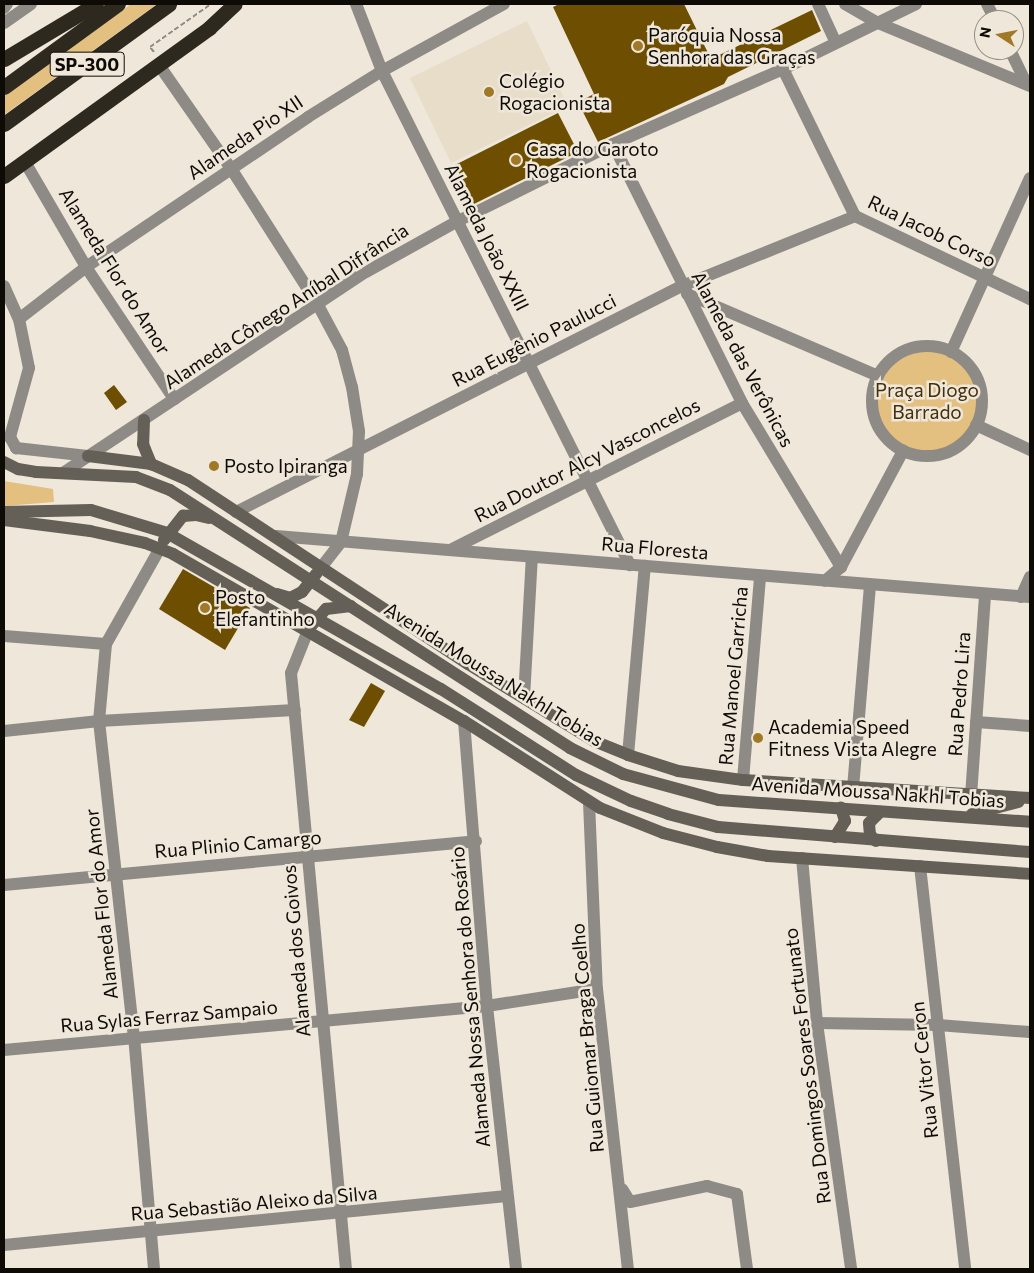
<!DOCTYPE html>
<meta charset="utf-8">
<style>
body{margin:0}
#map{position:relative;width:1034px;height:1273px;overflow:hidden;background:#eee7da;font-family:Commissioner,sans-serif}
div>[style]{position:absolute}
[style*='--x']{left:calc(var(--x)*1px);top:calc(var(--y)*1px);width:calc(var(--w)*1px);rotate:calc(var(--a)*1deg)}
.built>*{inset:0;background:#e8ddc9}
.green>*{inset:0;background:#e3bf80}
.round{border-radius:50%}
.building>*{inset:0;background:#6e4e00}
.path>*{height:2px;margin-top:-1px;transform-origin:0;background:repeating-linear-gradient(90deg,#8f8a81 0 5px,transparent 0 7.5px)}
.street>*{height:12px;margin:-6px;padding:0 6px;transform-origin:6px;border-radius:6px;background:#8e8b86}
.street>.ring{margin:-6px;padding:0;box-sizing:content-box;background:none;border:12px solid #8e8b86;border-radius:50%}
.secondary>*{height:12px;margin:-6px;padding:0 6px;transform-origin:6px;border-radius:6px;background:#646058}
.highway>*{height:15px;margin:-7.5px;padding:0 7.5px;transform-origin:7.5px;border-radius:7.5px;background:#2e291f}
.dots>*{width:14px;height:14px;translate:-50% -50%;box-sizing:border-box;border:2px solid #eee7da;border-radius:50%}
span{translate:-50% -50%;white-space:nowrap;text-align:center;line-height:1.15;-webkit-text-stroke:5px #eee7da;paint-order:stroke}
.shield-label span{padding:1px 4px;background:#eee7da;border:1px solid;border-radius:4px;-webkit-text-stroke-width:0}
.shield-label{font-size:18px;color:#0e0b07;font-weight:700}
.poi-label{font-size:19px;color:#0e0b07}
.left{translate:0 -50%;text-align:left}
.street-label{font-size:19px;color:#0e0b07}
.park-label{font-size:19px;color:#43300a}
.frame{position:absolute;inset:0;border:5px solid #0e0b07;pointer-events:none}
.north{position:absolute;left:974px;top:10px;width:50px;height:50px;box-sizing:border-box;background:#eee7da;border:1px solid #948f86;border-radius:50%;rotate:281deg;font-size:14px;font-weight:700;line-height:20px;text-align:center;color:#0e0b07}
.north::after{content:'';display:block;margin:auto;width:18px;height:22px;background:#a07826;clip-path:polygon(50% 0,100% 100%,50% 72%,0 100%)}
</style>
<div id="map">
<div class="built">
<div style="clip-path:polygon(527px 21px,568px 106px,451px 163px,410px 78px)"></div>
</div>
<div class="green">
<div style="clip-path:polygon(131px 4px,157px 4px,4px 115px,4px 96px)"></div>
<div class="round" style="left:875px;top:349px;width:104px;height:104px"></div>
<div style="clip-path:polygon(4px 481px,53px 489px,54px 502px,4px 506px)"></div>
</div>
<div class="building">
<div style="clip-path:polygon(559px 4px,684px 4px,711px 59px,812px 10px,821px 31px,728px 77px,724px 84px,598px 142px,578px 102px,594px 94px,553px 7px)"></div>
<div style="clip-path:polygon(558px 113px,578px 152px,474px 204px,455px 165px)"></div>
<div style="clip-path:polygon(114px 385px,127px 402px,116px 410px,104px 393px)"></div>
<div style="clip-path:polygon(183px 569px,250px 608px,225px 650px,159px 609px)"></div>
<div style="clip-path:polygon(371px 683px,385px 691px,364px 727px,349px 720px)"></div>
</div>
<div class="path">
<div style="--x:154;--y:52;--w:6;--a:-129"></div>
<div style="--x:150;--y:47;--w:75;--a:-35.2"></div>
</div>
<div class="street">
<div style="--x:356;--y:4;--w:72;--a:68.8"></div>
<div style="--x:382;--y:71;--w:553;--a:63.34"></div>
<div style="--x:818;--y:4;--w:41;--a:65.3"></div>
<div style="--x:845;--y:4;--w:38;--a:30"></div>
<div style="--x:878;--y:23;--w:165;--a:22.5"></div>
<div style="--x:987;--y:4;--w:18;--a:63"></div>
<div style="--x:4;--y:8;--w:5;--a:-53"></div>
<div style="--x:4;--y:23;--w:33;--a:-35"></div>
<div style="--x:1010;--y:50;--w:37;--a:64"></div>
<div style="--x:159;--y:65;--w:128;--a:55.2"></div>
<div style="--x:232;--y:170;--w:160;--a:57.5"></div>
<div style="--x:318;--y:305;--w:51;--a:61.9"></div>
<div style="--x:342;--y:350;--w:38;--a:75"></div>
<div style="--x:352;--y:387;--w:45;--a:81"></div>
<div style="--x:359;--y:431;--w:43;--a:92.7"></div>
<div style="--x:357;--y:474;--w:70;--a:103.2"></div>
<div style="--x:341;--y:542;--w:33;--a:128"></div>
<div style="--x:783;--y:69;--w:164;--a:63.9"></div>
<div style="--x:855;--y:216;--w:194;--a:25.4"></div>
<div style="--x:613;--y:144;--w:289;--a:63.5"></div>
<div style="--x:742;--y:403;--w:192;--a:58.9"></div>
<div style="--x:841;--y:567;--w:21;--a:139"></div>
<div style="--x:25;--y:162;--w:121;--a:59.8"></div>
<div style="--x:86;--y:267;--w:159;--a:56.3"></div>
<div style="--x:4;--y:286;--w:36;--a:66"></div>
<div style="--x:19;--y:319;--w:50;--a:78.5"></div>
<div style="--x:29;--y:368;--w:72;--a:105.4"></div>
<div style="--x:10;--y:437;--w:13;--a:61"></div>
<div style="--x:16;--y:448;--w:72;--a:6.3"></div>
<div style="--x:687;--y:294;--w:208;--a:23.2"></div>
<div style="--x:19;--y:319;--w:85;--a:-37.8"></div>
<div style="--x:86;--y:267;--w:268;--a:-34"></div>
<div style="--x:308;--y:117;--w:87;--a:-31.9"></div>
<div style="--x:382;--y:71;--w:139;--a:-28.8"></div>
<div class="ring" style="left:872px;top:346px;width:98px;height:98px"></div>
<div style="--x:951;--y:352;--w:191;--a:-65.6"></div>
<div style="--x:976;--y:425;--w:60;--a:24.8"></div>
<div style="--x:63;--y:473;--w:364;--a:-33.6"></div>
<div style="--x:366;--y:272;--w:105;--a:-29"></div>
<div style="--x:458;--y:221;--w:173;--a:-26.4"></div>
<div style="--x:613;--y:144;--w:186;--a:-23.8"></div>
<div style="--x:783;--y:69;--w:148;--a:-26"></div>
<div style="--x:236;--y:512;--w:500;--a:-26.9"></div>
<div style="--x:682;--y:286;--w:187;--a:-22"></div>
<div style="--x:276;--y:536;--w:756;--a:4.63"></div>
<div style="--x:450;--y:550;--w:327;--a:-26.7"></div>
<div style="--x:841;--y:567;--w:132;--a:-61.9"></div>
<div style="--x:1021;--y:597;--w:22;--a:-66"></div>
<div style="--x:307;--y:633;--w:43;--a:111.8"></div>
<div style="--x:291;--y:673;--w:599;--a:84.73"></div>
<div style="--x:4;--y:636;--w:102;--a:4.5"></div>
<div style="--x:524;--y:698;--w:141;--a:-86.8"></div>
<div style="--x:464;--y:721;--w:286;--a:85.4"></div>
<div style="--x:487;--y:1006;--w:265;--a:83.7"></div>
<div style="--x:976;--y:722;--w:54;--a:4.2"></div>
<div style="--x:4;--y:731;--w:96;--a:-6"></div>
<div style="--x:99;--y:721;--w:196;--a:-3.2"></div>
<div style="--x:628;--y:755;--w:190;--a:-84.9"></div>
<div style="--x:743;--y:780;--w:205;--a:-85.2"></div>
<div style="--x:853;--y:788;--w:204;--a:-85.2"></div>
<div style="--x:971;--y:796;--w:202;--a:-86"></div>
<div style="--x:589;--y:802;--w:187;--a:87.6"></div>
<div style="--x:597;--y:989;--w:282;--a:83.7"></div>
<div style="--x:802;--y:858;--w:166;--a:84.8"></div>
<div style="--x:817;--y:1023;--w:248;--a:82.1"></div>
<div style="--x:920;--y:866;--w:406;--a:83.6"></div>
<div style="--x:4;--y:885;--w:474;--a:-5.3"></div>
<div style="--x:817;--y:1023;--w:121;--a:0.9"></div>
<div style="--x:938;--y:1025;--w:92;--a:4.4"></div>
<div style="--x:4;--y:1050;--w:485;--a:-5.2"></div>
<div style="--x:487;--y:1006;--w:111;--a:-8.8"></div>
<div style="--x:622;--y:1189;--w:15;--a:58"></div>
<div style="--x:630;--y:1202;--w:79;--a:-11.7"></div>
<div style="--x:707;--y:1186;--w:31;--a:15"></div>
<div style="--x:737;--y:1194;--w:76;--a:82.4"></div>
<div style="--x:4;--y:1245;--w:505;--a:-5.56"></div>
<div style="--x:154;--y:1269;--w:232;--a:-94.9"></div>
<div style="--x:134;--y:1038;--w:319;--a:-96.3"></div>
<div style="--x:99;--y:721;--w:77;--a:-84.8"></div>
<div style="--x:106;--y:644;--w:110;--a:-60.6"></div>
</div>
<div class="secondary">
<div style="--x:144;--y:420;--w:24;--a:92"></div>
<div style="--x:143;--y:444;--w:22;--a:68"></div>
<div style="--x:88;--y:456;--w:64;--a:7.2"></div>
<div style="--x:151;--y:464;--w:40;--a:23.4"></div>
<div style="--x:188;--y:480;--w:335;--a:33.3"></div>
<div style="--x:468;--y:664;--w:148;--a:31.4"></div>
<div style="--x:594;--y:741;--w:37;--a:22"></div>
<div style="--x:628;--y:755;--w:52;--a:17.7"></div>
<div style="--x:678;--y:771;--w:66;--a:7.9"></div>
<div style="--x:743;--y:780;--w:288;--a:3.6"></div>
<div style="--x:4;--y:462;--w:16;--a:27"></div>
<div style="--x:18;--y:469;--w:18;--a:9"></div>
<div style="--x:36;--y:472;--w:100;--a:2.9"></div>
<div style="--x:136;--y:477;--w:36;--a:21"></div>
<div style="--x:170;--y:490;--w:476;--a:32.8"></div>
<div style="--x:570;--y:748;--w:59;--a:26.1"></div>
<div style="--x:623;--y:774;--w:99;--a:15.2"></div>
<div style="--x:719;--y:800;--w:312;--a:4"></div>
<div style="--x:4;--y:512;--w:87;--a:-1.3"></div>
<div style="--x:91;--y:510;--w:79;--a:16.8"></div>
<div style="--x:167;--y:533;--w:315;--a:29.7"></div>
<div style="--x:441;--y:689;--w:160;--a:32.5"></div>
<div style="--x:576;--y:775;--w:61;--a:25.3"></div>
<div style="--x:631;--y:801;--w:39;--a:19"></div>
<div style="--x:668;--y:814;--w:52;--a:14.6"></div>
<div style="--x:718;--y:827;--w:313;--a:4.6"></div>
<div style="--x:4;--y:520;--w:87;--a:7.3"></div>
<div style="--x:90;--y:531;--w:56;--a:12.3"></div>
<div style="--x:145;--y:543;--w:30;--a:21"></div>
<div style="--x:173;--y:554;--w:336;--a:29.9"></div>
<div style="--x:464;--y:721;--w:161;--a:32.6"></div>
<div style="--x:600;--y:808;--w:68;--a:21.6"></div>
<div style="--x:663;--y:833;--w:56;--a:14.5"></div>
<div style="--x:717;--y:847;--w:52;--a:10"></div>
<div style="--x:768;--y:856;--w:263;--a:3.9"></div>
<div style="--x:164;--y:540;--w:31;--a:-52"></div>
<div style="--x:183;--y:516;--w:13;--a:-4"></div>
<div style="--x:196;--y:515;--w:13;--a:13"></div>
<div style="--x:277;--y:594;--w:14;--a:17"></div>
<div style="--x:290;--y:598;--w:13;--a:-27"></div>
<div style="--x:302;--y:592;--w:23;--a:-52"></div>
<div style="--x:311;--y:626;--w:23;--a:-49"></div>
<div style="--x:326;--y:609;--w:25;--a:-7"></div>
<div style="--x:972;--y:814;--w:48;--a:-14.6"></div>
<div style="--x:835;--y:837;--w:19;--a:-58"></div>
<div style="--x:845;--y:821;--w:14;--a:-107"></div>
<div style="--x:876;--y:841;--w:8;--a:-135"></div>
<div style="--x:870;--y:835;--w:12;--a:-95"></div>
<div style="--x:869;--y:823;--w:16;--a:-45"></div>
</div>
<div class="highway">
<div style="--x:4;--y:59;--w:107;--a:-30.9"></div>
<div style="--x:4;--y:87;--w:141;--a:-36.1"></div>
<div style="--x:4;--y:124;--w:204;--a:-36"></div>
<div style="--x:4;--y:176;--w:253;--a:-35.8"></div>
<div style="--x:209;--y:28;--w:35;--a:-43"></div>
</div>
<div class="dots">
<div style="left:638px;top:46px;background:#a07826"></div>
<div style="left:489px;top:92px;background:#a07826"></div>
<div style="left:516px;top:160px;background:#a07826"></div>
<div style="left:214px;top:466px;background:#a07826"></div>
<div style="left:205px;top:608px;background:#a07826"></div>
<div style="left:758px;top:738px;background:#a07826"></div>
</div>
<div class="shield-label">
<span style="left:87px;top:64px">SP-300</span>
</div>
<div class="poi-label">
<span class="left" style="left:648px;top:46px">Paróquia Nossa<br>Senhora das Graças</span>
<span class="left" style="left:499px;top:92px">Colégio<br>Rogacionista</span>
<span class="left" style="left:526px;top:160px">Casa do Garoto<br>Rogacionista</span>
<span class="left" style="left:224px;top:466px">Posto Ipiranga</span>
<span class="left" style="left:215px;top:608px">Posto<br>Elefantinho</span>
<span class="left" style="left:768px;top:738px">Academia Speed<br>Fitness Vista Alegre</span>
</div>
<div class="street-label">
<span style="left:245px;top:137px;rotate:-34deg">Alameda Pio XII</span>
<span style="left:932px;top:231px;rotate:26deg">Rua Jacob Corso</span>
<span style="left:487px;top:237px;rotate:63deg">Alameda João XXIII</span>
<span style="left:115px;top:271px;rotate:58deg">Alameda Flor do Amor</span>
<span style="left:286px;top:306px;rotate:-33deg">Alameda Cônego Aníbal Difrância</span>
<span style="left:534px;top:340px;rotate:-27deg">Rua Eugênio Paulucci</span>
<span style="left:743px;top:359px;rotate:62deg">Alameda das Verônicas</span>
<span style="left:587px;top:460px;rotate:-27deg">Rua Doutor Alcy Vasconcelos</span>
<span style="left:655px;top:548px;rotate:5deg">Rua Floresta</span>
<span style="left:494px;top:674px;rotate:32deg">Avenida Moussa Nakhl Tobias</span>
<span style="left:733px;top:676px;rotate:-85deg">Rua Manoel Garricha</span>
<span style="left:959px;top:694px;rotate:-86deg">Rua Pedro Lira</span>
<span style="left:878px;top:792px;rotate:4deg">Avenida Moussa Nakhl Tobias</span>
<span style="left:238px;top:844px;rotate:-5deg">Rua Plinio Camargo</span>
<span style="left:101px;top:904px;rotate:-96deg">Alameda Flor do Amor</span>
<span style="left:296px;top:951px;rotate:-95deg">Alameda dos Goivos</span>
<span style="left:470px;top:997px;rotate:-95deg">Alameda Nossa Senhora do Rosário</span>
<span style="left:169px;top:1016px;rotate:-5deg">Rua Sylas Ferraz Sampaio</span>
<span style="left:587px;top:1038px;rotate:-95deg">Rua Guiomar Braga Coelho</span>
<span style="left:807px;top:1066px;rotate:-97deg">Rua Domingos Soares Fortunato</span>
<span style="left:924px;top:1070px;rotate:-96deg">Rua Vitor Ceron</span>
<span style="left:254px;top:1203px;rotate:-5deg">Rua Sebastião Aleixo da Silva</span>
</div>
<div class="park-label">
<span style="left:927px;top:401px">Praça Diogo<br>Barrado</span>
</div>
<div class="frame"></div>
<div class="north">N</div>
</div>
